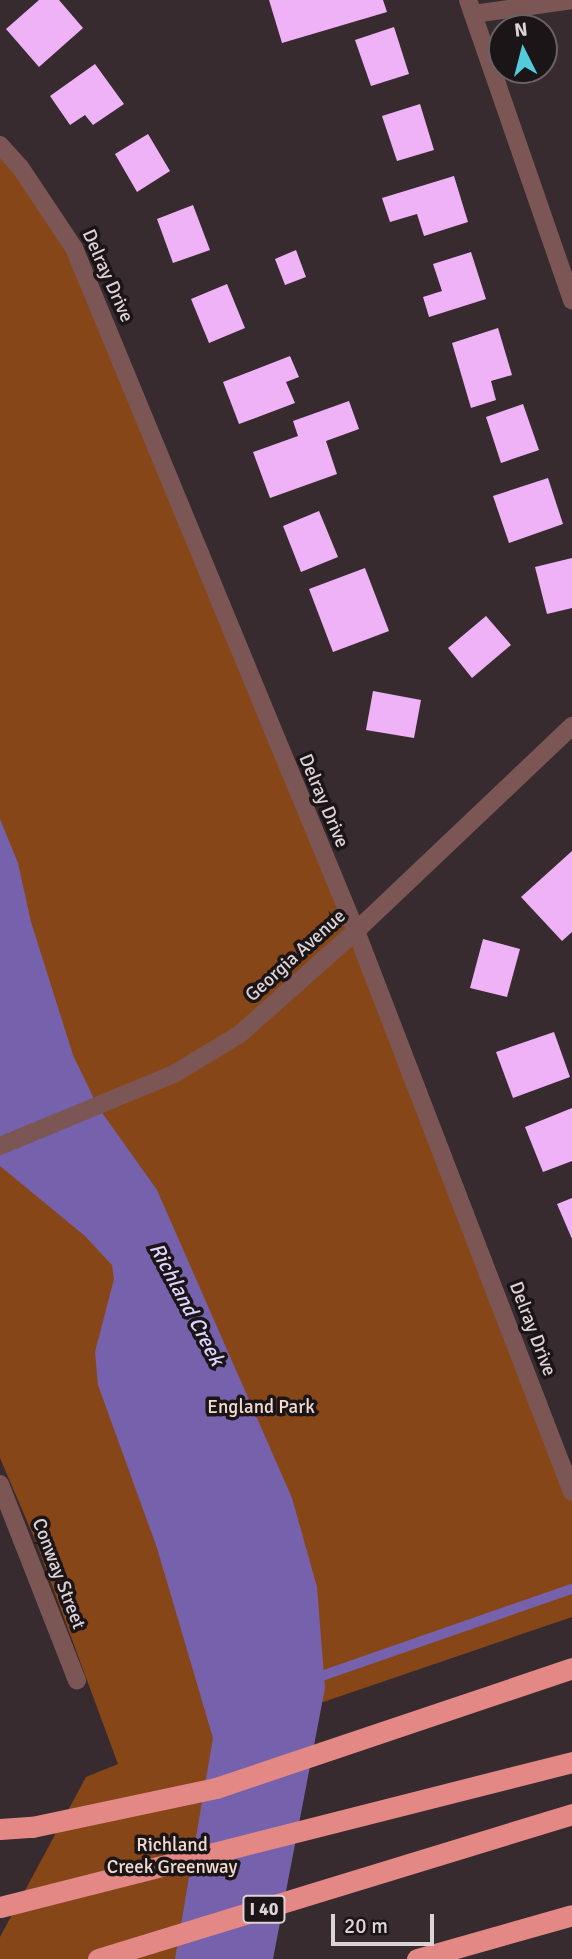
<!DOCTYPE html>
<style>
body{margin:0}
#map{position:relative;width:572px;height:1959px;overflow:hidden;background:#382b30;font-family:Signika,sans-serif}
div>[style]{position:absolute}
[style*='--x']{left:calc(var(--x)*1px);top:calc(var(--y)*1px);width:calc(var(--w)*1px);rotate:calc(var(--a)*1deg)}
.green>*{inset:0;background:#874618}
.water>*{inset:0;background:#7662ac}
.stream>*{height:10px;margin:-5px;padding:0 5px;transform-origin:5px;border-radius:5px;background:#7662ac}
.building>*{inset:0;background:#f0b2f6}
.minor>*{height:18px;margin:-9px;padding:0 9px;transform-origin:9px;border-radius:9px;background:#7c5654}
.highway>*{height:21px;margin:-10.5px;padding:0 10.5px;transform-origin:10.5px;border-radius:10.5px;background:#e48885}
span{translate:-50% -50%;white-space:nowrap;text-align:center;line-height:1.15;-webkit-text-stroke:7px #1c1518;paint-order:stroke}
.shield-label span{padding:2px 5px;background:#1c1518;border:2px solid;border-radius:5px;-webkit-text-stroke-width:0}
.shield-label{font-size:18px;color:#dcd3d6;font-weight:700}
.street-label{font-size:19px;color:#dcd3d6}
.park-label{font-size:19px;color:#f1dbd0}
.water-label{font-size:21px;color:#ddd5fe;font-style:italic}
.north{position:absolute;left:488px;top:14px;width:70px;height:70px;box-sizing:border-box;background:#1c1518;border:2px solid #696164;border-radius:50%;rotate:354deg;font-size:19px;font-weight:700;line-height:28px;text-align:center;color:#dcd3d6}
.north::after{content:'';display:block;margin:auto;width:24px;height:32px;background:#53cbda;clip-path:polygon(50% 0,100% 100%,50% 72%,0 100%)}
.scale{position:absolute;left:331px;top:1914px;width:103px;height:32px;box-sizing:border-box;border:4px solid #dcd3d6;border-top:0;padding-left:9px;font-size:21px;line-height:24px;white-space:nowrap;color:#dcd3d6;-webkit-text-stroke:5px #1c1518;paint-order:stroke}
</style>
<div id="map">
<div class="green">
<div style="clip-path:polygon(0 145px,74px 248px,572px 1492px,572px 1617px,291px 1713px,269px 1959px,0 1959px,0 1937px,86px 1777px,118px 1764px,36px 1542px,0 1458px)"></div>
</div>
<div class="water">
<div style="clip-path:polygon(0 819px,18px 863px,31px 922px,73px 1055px,98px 1107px,157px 1190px,292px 1498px,317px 1587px,325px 1688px,273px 1959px,175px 1959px,213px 1738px,157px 1548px,98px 1385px,95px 1352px,114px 1279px,112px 1265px,85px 1236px,0 1166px)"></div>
</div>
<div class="stream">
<div style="--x:310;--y:1680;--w:277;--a:-19.2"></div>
</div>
<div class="building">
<div style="clip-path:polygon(39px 0,59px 0,83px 28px,39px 67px,6px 29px)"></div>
<div style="clip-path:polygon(269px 0,383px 0,387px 12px,282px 43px)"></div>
<div style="clip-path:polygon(394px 27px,409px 74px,371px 86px,355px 40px)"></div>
<div style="clip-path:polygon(95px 64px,124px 104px,93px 125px,85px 115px,70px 125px,50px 96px)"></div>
<div style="clip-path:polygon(420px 104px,434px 150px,397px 161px,382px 116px)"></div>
<div style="clip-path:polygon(148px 134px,170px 171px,137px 192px,115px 154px)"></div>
<div style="clip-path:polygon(454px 176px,468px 222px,424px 236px,417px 214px,390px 222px,382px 198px)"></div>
<div style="clip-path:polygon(193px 205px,210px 250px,173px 263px,157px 219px)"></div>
<div style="clip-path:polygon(296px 250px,306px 277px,285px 285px,275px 259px)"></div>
<div style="clip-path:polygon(471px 252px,486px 299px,429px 317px,423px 297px,442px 291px,433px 264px)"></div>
<div style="clip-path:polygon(227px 284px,245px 328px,209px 343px,191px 299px)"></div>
<div style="clip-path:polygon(498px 328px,512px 375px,491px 381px,496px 400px,471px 408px,452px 343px)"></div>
<div style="clip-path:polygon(290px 356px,299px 377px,286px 382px,295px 403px,239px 424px,223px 382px)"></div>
<div style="clip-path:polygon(349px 401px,359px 429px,326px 441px,337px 474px,270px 498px,253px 452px,298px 436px,293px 421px)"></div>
<div style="clip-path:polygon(523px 404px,539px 450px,501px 463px,486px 417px)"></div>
<div style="clip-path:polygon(548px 478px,563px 524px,509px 543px,493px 496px)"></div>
<div style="clip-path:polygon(319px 511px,338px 557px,301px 572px,283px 526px)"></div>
<div style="clip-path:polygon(572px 558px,572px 608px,547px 614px,535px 567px)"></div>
<div style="clip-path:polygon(365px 568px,389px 631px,333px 652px,309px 589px)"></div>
<div style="clip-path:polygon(486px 616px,511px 645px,472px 678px,448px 648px)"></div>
<div style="clip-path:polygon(373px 691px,421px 700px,414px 738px,366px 730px)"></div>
<div style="clip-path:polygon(572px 851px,572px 932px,562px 941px,521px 897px)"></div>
<div style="clip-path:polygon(483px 939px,520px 949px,507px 997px,470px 988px)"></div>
<div style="clip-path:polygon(554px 1032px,570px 1077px,513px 1098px,496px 1052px)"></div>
<div style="clip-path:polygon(572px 1108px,572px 1161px,543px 1172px,525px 1127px)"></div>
<div style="clip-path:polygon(572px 1198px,572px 1239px,557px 1204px)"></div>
</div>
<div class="minor">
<div style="--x:468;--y:0;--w:318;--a:70.9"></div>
<div style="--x:473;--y:14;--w:100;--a:-8"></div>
<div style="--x:0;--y:145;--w:30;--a:48"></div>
<div style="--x:20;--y:167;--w:97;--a:56.3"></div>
<div style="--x:74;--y:248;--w:739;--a:67.57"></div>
<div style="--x:356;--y:931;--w:601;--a:68.94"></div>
<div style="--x:0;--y:1146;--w:188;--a:-22.5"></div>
<div style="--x:174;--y:1074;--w:77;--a:-31.2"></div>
<div style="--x:240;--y:1034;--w:155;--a:-41.6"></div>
<div style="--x:356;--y:931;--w:298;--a:-43.5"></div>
<div style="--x:0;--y:1484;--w:211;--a:68.6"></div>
</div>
<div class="highway">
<div style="--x:0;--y:1829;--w:32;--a:-4"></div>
<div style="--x:32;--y:1827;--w:188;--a:-12"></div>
<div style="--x:216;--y:1788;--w:376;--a:-18.6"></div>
<div style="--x:0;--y:1907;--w:590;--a:-14.22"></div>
<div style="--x:98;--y:1959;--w:496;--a:-17"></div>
<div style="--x:417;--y:1959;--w:161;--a:-15.8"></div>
</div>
<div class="shield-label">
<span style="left:264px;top:1909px">I 40</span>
</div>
<div class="street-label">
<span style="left:107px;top:276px;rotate:66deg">Delray Drive</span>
<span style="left:323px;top:801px;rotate:67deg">Delray Drive</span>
<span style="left:296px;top:956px;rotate:-42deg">Georgia Avenue</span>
<span style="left:532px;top:1329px;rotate:69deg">Delray Drive</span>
<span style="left:58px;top:1574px;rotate:69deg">Conway Street</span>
</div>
<div class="park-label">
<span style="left:261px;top:1408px">England Park</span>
<span style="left:172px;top:1857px">Richland<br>Creek Greenway</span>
</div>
<div class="water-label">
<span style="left:187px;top:1304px;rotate:62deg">Richland Creek</span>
</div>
<div class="north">N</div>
<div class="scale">20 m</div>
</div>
